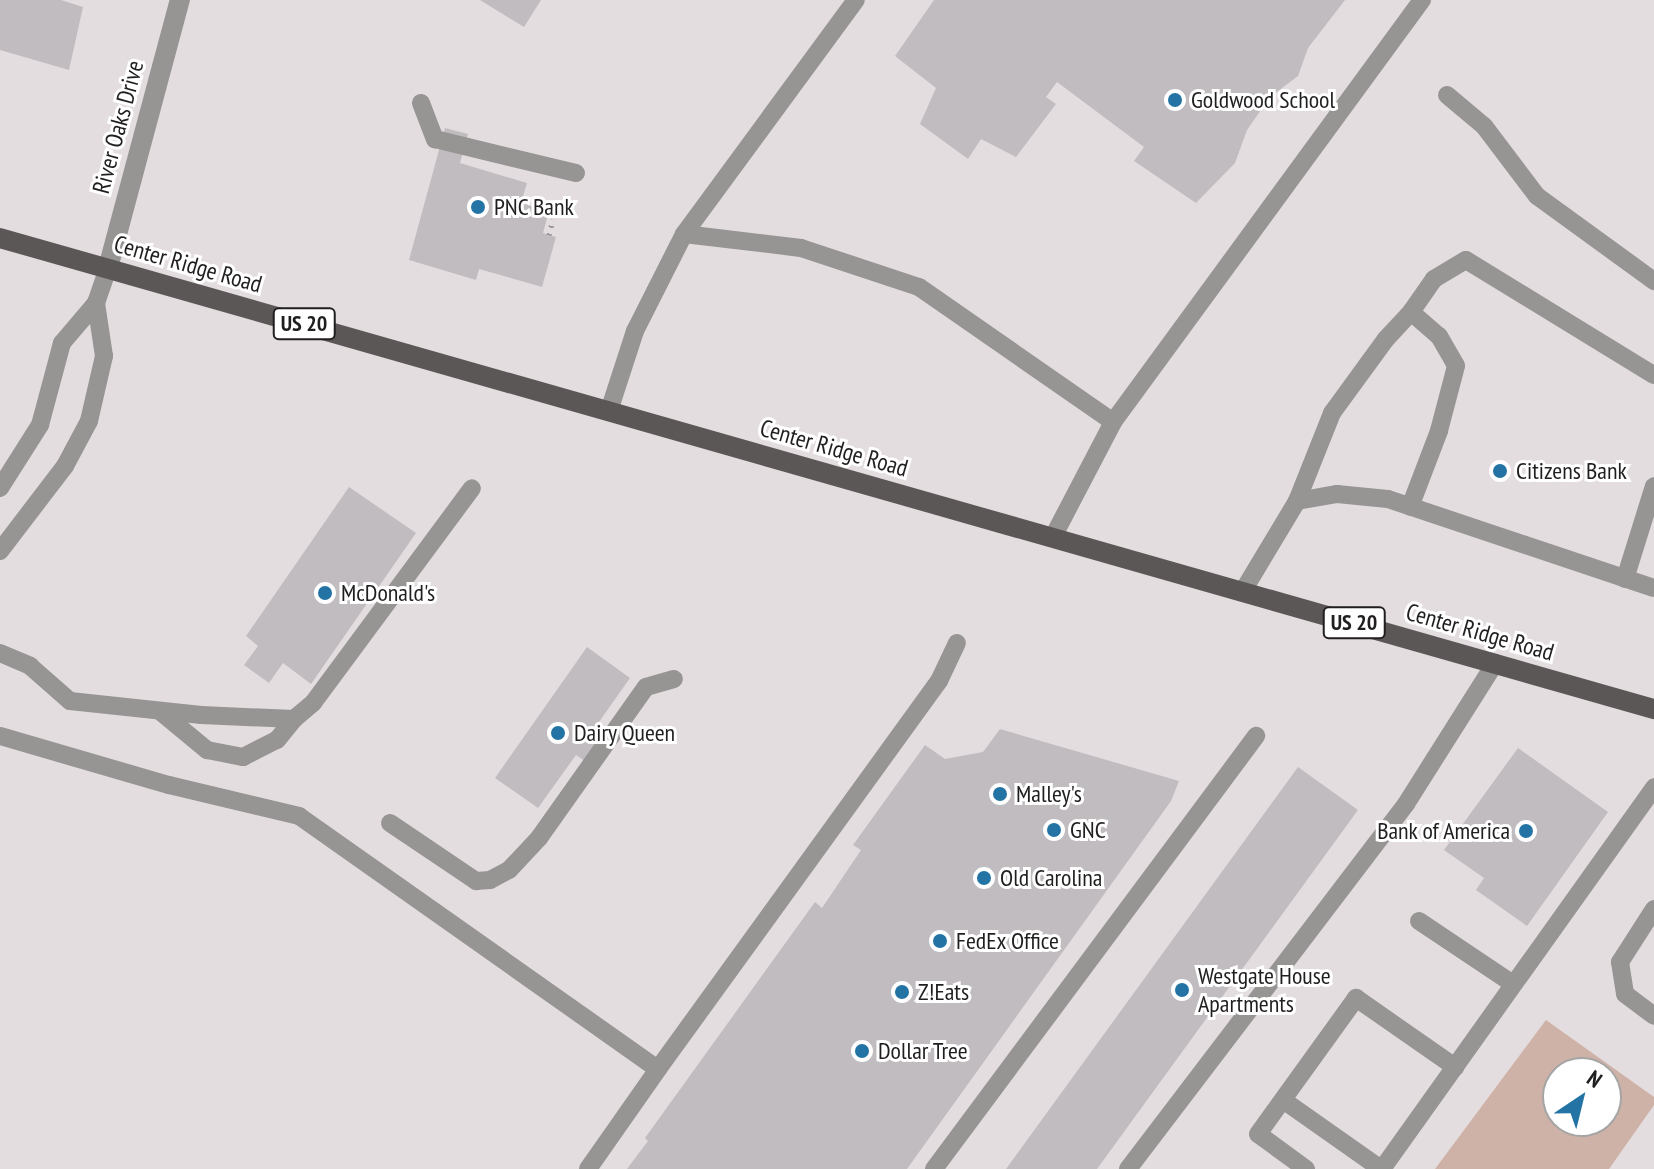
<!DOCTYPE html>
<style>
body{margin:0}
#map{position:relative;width:1654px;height:1169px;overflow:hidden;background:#e4dddf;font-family:"PT Sans Narrow",sans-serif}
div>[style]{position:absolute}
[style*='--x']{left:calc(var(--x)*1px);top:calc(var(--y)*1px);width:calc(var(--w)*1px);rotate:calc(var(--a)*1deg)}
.green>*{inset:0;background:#cfb2a7}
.building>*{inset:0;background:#c1bcc0}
.path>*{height:5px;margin-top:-2.5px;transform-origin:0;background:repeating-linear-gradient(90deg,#9c9798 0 2px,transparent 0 8px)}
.lane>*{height:18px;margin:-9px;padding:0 9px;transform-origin:9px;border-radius:9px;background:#979494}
.street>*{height:20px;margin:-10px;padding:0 10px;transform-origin:10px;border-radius:10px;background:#979494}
.primary>*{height:20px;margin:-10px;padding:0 10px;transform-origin:10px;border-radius:10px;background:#5c5757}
.dots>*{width:22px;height:22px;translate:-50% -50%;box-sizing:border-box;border:4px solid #fff;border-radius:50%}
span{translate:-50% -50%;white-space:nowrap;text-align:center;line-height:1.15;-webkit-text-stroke:6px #fff;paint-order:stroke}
.shield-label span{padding:2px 6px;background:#fff;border:2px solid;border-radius:6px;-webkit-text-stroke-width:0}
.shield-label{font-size:22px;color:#201e1e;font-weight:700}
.poi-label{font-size:24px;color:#201e1e}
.left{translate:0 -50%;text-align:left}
.right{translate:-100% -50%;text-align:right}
.street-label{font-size:24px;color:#201e1e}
.north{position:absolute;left:1542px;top:1057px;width:80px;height:80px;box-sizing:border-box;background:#fff;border:2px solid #a6a5a5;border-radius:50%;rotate:35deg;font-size:22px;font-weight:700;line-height:32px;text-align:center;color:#201e1e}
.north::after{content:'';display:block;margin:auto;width:28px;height:36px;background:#2374a5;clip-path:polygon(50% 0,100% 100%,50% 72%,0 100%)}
</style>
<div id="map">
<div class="green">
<div style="clip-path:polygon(evenodd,1546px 1020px,1654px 1097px,1654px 1105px,1609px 1169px,1435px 1169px,1546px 1020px,1558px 1073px,1606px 1073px,1606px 1121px,1558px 1121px,1558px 1073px)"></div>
</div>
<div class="building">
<div style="clip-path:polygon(0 0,61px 0,83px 7px,69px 70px,0 50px)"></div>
<div style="clip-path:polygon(480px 0,541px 0,524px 27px)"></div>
<div style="clip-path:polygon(934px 0,1345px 0,1308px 48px,1298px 76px,1270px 97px,1247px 130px,1235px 163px,1196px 203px,1134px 161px,1144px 147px,1057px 82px,1046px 97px,1056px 104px,1016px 157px,981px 139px,968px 159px,920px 124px,936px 88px,895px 56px)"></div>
<div style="clip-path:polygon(445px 128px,468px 134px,460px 163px,527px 183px,521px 203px,549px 211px,543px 233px,556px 237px,542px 287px,479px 269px,476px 280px,409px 260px)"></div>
<div style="clip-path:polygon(349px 487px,416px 533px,311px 684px,283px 663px,269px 683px,244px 665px,258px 646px,246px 636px)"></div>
<div style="clip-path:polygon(587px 647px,630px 678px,594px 729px,606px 737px,588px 763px,576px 755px,538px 808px,495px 778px)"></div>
<div style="clip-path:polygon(1000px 729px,1179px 781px,1171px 801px,907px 1169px,627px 1169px,648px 1141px,645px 1138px,815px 902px,822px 908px,861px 850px,853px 845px,925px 745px,945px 759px,983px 752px)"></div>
<div style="clip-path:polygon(1518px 748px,1608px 812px,1527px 926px,1476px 890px,1484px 878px,1444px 850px)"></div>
<div style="clip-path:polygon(1298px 767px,1358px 810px,1097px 1169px,1006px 1169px)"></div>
</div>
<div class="path">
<div style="--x:549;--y:235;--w:16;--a:-76"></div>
</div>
<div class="lane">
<div style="--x:1447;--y:95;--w:48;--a:40"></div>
<div style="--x:1484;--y:126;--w:88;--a:52.9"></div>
<div style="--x:1537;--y:196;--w:145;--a:36"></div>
<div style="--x:421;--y:103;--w:39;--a:69"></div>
<div style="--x:435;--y:139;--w:145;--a:13.6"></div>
<div style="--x:684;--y:234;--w:118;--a:6.8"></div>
<div style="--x:801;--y:248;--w:124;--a:18.3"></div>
<div style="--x:919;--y:287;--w:236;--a:34.8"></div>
<div style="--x:1411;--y:312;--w:40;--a:-55.1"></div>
<div style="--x:1434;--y:279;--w:37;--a:-31"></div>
<div style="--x:1466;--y:260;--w:220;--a:31.5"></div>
<div style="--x:609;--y:411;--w:84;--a:-72"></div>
<div style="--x:635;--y:331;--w:109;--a:-63.2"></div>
<div style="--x:684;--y:234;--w:290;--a:-53.7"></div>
<div style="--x:0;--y:488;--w:75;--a:-57.6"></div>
<div style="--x:40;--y:425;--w:85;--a:-75"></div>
<div style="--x:62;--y:343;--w:52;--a:-49.6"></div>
<div style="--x:96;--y:303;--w:37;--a:-71"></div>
<div style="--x:1297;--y:501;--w:95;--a:-68.3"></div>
<div style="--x:1332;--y:413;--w:92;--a:-53.9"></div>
<div style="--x:1386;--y:339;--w:37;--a:-47"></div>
<div style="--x:1411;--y:312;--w:37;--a:41"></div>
<div style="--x:1439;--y:336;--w:34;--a:60"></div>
<div style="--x:1456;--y:366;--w:67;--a:104.7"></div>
<div style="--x:1439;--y:431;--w:81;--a:110.9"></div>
<div style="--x:1053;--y:537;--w:130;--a:-62.4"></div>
<div style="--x:1113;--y:422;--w:523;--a:-53.79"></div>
<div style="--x:0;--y:551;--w:107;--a:-52.6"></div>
<div style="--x:65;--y:466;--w:51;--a:-61.9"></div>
<div style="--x:89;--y:421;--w:67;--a:-77"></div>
<div style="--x:104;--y:356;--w:54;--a:-98.6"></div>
<div style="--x:1625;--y:579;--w:97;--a:-72.7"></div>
<div style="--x:1243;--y:591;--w:105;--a:-59"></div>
<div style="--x:1297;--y:501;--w:41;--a:-9.9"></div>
<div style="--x:1337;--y:494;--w:51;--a:5.6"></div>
<div style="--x:1388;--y:499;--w:280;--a:18.5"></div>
<div style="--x:0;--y:653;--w:33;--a:23"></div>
<div style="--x:30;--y:666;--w:53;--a:41.2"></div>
<div style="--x:70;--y:701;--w:132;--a:6.1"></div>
<div style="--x:201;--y:715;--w:93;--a:2.5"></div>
<div style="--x:294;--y:719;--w:25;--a:-40"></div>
<div style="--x:313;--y:703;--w:267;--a:-53.5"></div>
<div style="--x:161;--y:712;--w:60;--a:39.6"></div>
<div style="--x:207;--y:750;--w:37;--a:11"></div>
<div style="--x:243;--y:757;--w:38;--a:-27"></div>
<div style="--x:277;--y:740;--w:27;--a:-51"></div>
<div style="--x:0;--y:736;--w:176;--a:16.2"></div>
<div style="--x:169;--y:785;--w:134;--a:13.4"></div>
<div style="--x:299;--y:816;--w:439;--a:35.2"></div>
<div style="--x:658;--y:1069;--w:479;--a:-54.1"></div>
<div style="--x:939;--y:681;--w:42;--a:-64.7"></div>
<div style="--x:390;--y:823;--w:104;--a:34"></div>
<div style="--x:476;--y:881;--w:14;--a:-4"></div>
<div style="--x:490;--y:880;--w:21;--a:-28"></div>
<div style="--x:509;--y:870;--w:44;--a:-46.8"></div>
<div style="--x:539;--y:838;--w:185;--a:-54.7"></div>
<div style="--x:646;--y:687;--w:29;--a:-16"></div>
<div style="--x:1654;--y:909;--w:63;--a:122.7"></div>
<div style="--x:1620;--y:962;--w:32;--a:81"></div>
<div style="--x:1625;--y:994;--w:36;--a:37"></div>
<div style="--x:1419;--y:921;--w:113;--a:33.8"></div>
<div style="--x:1283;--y:1100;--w:120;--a:35.1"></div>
<div style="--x:588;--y:1169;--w:122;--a:-55"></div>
<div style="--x:934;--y:1169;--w:540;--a:-53.36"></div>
<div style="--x:1128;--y:1169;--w:459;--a:-52.7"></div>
<div style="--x:1406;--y:804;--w:167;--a:-57.7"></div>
<div style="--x:1306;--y:1169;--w:59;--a:-143.9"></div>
<div style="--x:1258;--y:1134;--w:168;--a:-54.2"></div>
<div style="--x:1356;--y:998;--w:121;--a:34.9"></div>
<div style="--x:1382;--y:1169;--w:469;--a:-54.5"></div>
</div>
<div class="street">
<div style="--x:108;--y:268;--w:278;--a:-75"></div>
</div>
<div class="primary">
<div style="--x:0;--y:238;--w:1720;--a:15.9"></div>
</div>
<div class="dots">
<div style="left:1175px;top:100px;background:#2374a5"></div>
<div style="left:478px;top:207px;background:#2374a5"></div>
<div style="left:1500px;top:471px;background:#2374a5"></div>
<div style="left:325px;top:593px;background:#2374a5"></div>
<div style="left:558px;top:733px;background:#2374a5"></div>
<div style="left:1000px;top:794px;background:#2374a5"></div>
<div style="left:1054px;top:830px;background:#2374a5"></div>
<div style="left:1526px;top:831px;background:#2374a5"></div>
<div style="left:984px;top:878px;background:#2374a5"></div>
<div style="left:940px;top:941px;background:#2374a5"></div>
<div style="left:1182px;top:990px;background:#2374a5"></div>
<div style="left:902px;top:992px;background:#2374a5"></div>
<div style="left:862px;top:1051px;background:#2374a5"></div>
</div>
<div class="shield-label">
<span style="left:304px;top:324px">US 20</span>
<span style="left:1354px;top:623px">US 20</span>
</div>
<div class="poi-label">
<span class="left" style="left:1191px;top:100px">Goldwood School</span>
<span class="left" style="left:494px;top:207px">PNC Bank</span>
<span class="left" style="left:1516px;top:471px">Citizens Bank</span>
<span class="left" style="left:341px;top:593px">McDonald's</span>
<span class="left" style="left:574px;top:733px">Dairy Queen</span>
<span class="left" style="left:1016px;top:794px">Malley's</span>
<span class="left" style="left:1070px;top:830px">GNC</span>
<span class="right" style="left:1510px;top:831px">Bank of America</span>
<span class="left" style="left:1000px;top:878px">Old Carolina</span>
<span class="left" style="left:956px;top:941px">FedEx Office</span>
<span class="left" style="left:1198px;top:990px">Westgate House<br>Apartments</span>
<span class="left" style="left:918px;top:992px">Z!Eats</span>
<span class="left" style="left:878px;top:1051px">Dollar Tree</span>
</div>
<div class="street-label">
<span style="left:118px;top:127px;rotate:-75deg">River Oaks Drive</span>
<span style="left:188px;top:264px;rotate:16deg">Center Ridge Road</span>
<span style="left:834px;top:448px;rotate:16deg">Center Ridge Road</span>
<span style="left:1480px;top:632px;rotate:16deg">Center Ridge Road</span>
</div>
<div class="north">N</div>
</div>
